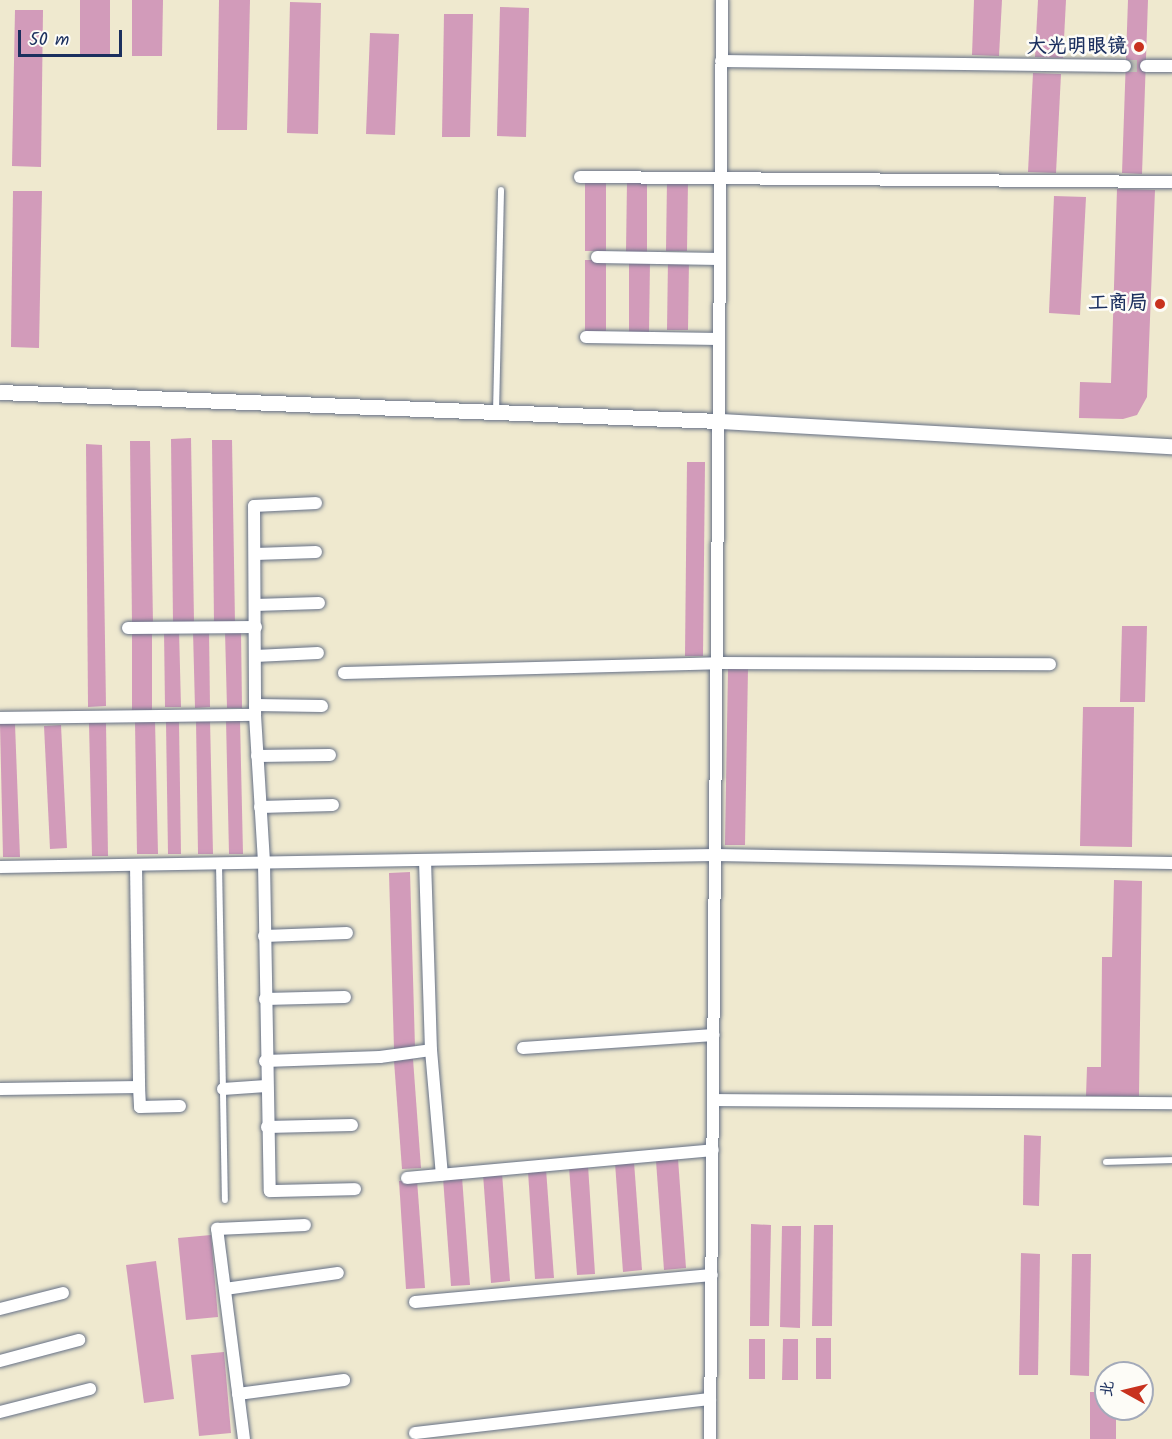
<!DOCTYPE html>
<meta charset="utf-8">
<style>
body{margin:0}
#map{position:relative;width:1172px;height:1439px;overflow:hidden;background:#efe9cf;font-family:Kalam,"LXGW WenKai TC",sans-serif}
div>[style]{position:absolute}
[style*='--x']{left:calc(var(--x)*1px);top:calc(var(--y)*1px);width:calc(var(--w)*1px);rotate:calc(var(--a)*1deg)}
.building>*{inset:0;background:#d29bba}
.minor-tunnel>*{height:12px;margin-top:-6px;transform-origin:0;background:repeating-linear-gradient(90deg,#c5c4b8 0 12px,transparent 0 18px)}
.roads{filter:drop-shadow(0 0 2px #657086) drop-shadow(0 0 2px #657086)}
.service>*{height:6px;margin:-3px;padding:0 3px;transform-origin:3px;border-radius:3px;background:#fff}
.minor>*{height:12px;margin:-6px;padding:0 6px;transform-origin:6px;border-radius:6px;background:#fff}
.tertiary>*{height:15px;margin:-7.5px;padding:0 7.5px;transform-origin:7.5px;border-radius:7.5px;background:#fff}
.dots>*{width:16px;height:16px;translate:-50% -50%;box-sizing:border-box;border:3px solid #fdfcf7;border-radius:50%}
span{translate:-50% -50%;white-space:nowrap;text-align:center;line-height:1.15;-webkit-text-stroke:5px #fdfcf7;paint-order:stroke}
.poi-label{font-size:20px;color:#1b2f5e;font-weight:700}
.right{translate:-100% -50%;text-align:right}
.north{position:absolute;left:1094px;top:1361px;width:60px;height:60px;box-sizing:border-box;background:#fdfcf7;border:2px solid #a3aaba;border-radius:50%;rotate:278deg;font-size:16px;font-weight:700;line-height:24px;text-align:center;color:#1b2f5e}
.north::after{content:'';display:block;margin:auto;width:21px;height:27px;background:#c8321e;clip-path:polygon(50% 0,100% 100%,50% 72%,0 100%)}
.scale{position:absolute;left:18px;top:30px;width:104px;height:27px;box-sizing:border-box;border:3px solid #1b2f5e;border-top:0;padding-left:8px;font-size:18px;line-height:21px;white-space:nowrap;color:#1b2f5e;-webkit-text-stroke:4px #fdfcf7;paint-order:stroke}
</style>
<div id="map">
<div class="building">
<div style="clip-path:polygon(80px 0,110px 0,110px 56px,80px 56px)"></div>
<div style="clip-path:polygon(132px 0,163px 0,162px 56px,132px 56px)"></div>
<div style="clip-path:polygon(219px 0,250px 0,247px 130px,217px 130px)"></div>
<div style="clip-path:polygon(974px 0,1002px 0,999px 56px,972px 55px)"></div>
<div style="clip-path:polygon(1038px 0,1066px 0,1063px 58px,1035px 57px)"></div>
<div style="clip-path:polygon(1128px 0,1148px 0,1142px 174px,1122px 173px)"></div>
<div style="clip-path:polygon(290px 2px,321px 3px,318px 134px,287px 133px)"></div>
<div style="clip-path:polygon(500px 7px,529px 8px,526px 137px,497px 136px)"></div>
<div style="clip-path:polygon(15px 10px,43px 10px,41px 167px,12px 166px)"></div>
<div style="clip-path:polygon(444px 14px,473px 14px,470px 137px,442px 137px)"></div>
<div style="clip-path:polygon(370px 33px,399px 34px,395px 135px,366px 134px)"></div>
<div style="clip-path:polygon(1033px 73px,1061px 74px,1056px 173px,1028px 172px)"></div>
<div style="clip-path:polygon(585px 180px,606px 180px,606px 251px,585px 251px)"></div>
<div style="clip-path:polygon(667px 180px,688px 180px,687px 251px,666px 251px)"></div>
<div style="clip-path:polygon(627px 181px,647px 181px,647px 252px,626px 252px)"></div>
<div style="clip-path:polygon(1117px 189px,1155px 190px,1147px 397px,1137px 415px,1123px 419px,1079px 418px,1080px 382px,1111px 383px)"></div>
<div style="clip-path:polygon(13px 191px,42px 191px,39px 348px,11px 347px)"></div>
<div style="clip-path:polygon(1054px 196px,1086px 197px,1080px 315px,1049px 313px)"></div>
<div style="clip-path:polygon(668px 259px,689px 259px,688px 330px,667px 330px)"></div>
<div style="clip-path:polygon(585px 260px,606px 260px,606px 331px,585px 331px)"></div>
<div style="clip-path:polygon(629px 261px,650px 261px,649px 332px,629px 332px)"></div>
<div style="clip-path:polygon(191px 438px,194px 622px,173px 622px,171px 439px)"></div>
<div style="clip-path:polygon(212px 440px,232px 440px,235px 623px,214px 623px)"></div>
<div style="clip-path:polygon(130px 441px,150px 441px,153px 624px,132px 624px)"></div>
<div style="clip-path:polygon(86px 444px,102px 445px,106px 706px,88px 707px)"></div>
<div style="clip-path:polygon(687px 462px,705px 462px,703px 656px,685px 656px)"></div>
<div style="clip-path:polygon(1122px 626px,1147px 626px,1145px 702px,1120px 702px)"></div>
<div style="clip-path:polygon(164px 630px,179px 630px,181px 707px,165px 707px)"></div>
<div style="clip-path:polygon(209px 630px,210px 707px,195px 708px,193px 631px)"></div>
<div style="clip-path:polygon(225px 631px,241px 631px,242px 708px,227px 708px)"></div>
<div style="clip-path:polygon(132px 632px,152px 632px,152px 710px,132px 710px)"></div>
<div style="clip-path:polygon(728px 668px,748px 668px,745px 845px,725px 845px)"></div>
<div style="clip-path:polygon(1083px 707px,1134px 707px,1132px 847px,1080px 846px)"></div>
<div style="clip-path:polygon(155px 720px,158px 854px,137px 854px,135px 721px)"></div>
<div style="clip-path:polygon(196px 720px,210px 720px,213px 854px,198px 854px)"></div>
<div style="clip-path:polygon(226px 720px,240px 720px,243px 854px,229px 854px)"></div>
<div style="clip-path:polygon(166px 722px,179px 722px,181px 854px,168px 854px)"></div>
<div style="clip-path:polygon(89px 723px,106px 723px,108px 856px,92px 856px)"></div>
<div style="clip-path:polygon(0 724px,15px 724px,20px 857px,3px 857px)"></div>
<div style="clip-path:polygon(61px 725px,67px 848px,50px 849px,44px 726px)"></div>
<div style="clip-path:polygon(410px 872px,415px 1048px,394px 1049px,389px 873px)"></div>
<div style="clip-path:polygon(1114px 880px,1142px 881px,1139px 1096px,1086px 1096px,1087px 1067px,1101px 1067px,1102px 957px,1112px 957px)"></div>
<div style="clip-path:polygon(413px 1059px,421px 1168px,402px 1169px,394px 1061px)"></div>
<div style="clip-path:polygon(1024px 1135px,1041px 1136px,1039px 1206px,1023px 1205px)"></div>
<div style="clip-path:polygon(678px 1159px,686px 1268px,664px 1270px,656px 1161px)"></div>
<div style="clip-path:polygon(634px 1162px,642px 1270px,623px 1272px,615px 1163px)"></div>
<div style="clip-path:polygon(588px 1165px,595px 1274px,577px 1275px,569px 1167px)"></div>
<div style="clip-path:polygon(546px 1169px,554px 1278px,535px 1279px,528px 1171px)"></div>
<div style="clip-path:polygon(502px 1173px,510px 1281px,491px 1283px,483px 1174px)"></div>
<div style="clip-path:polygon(462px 1177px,470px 1285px,451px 1286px,443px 1178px)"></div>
<div style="clip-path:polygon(417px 1180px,425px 1288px,406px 1289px,399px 1181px)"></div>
<div style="clip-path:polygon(751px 1224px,771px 1225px,769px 1326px,750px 1326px)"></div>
<div style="clip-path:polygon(814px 1225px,833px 1225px,832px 1326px,812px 1326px)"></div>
<div style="clip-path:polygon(782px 1226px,801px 1226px,800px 1328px,780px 1327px)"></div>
<div style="clip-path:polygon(211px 1235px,218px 1317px,186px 1320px,178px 1238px)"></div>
<div style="clip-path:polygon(1021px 1253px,1040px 1254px,1038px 1375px,1019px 1375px)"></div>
<div style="clip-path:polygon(1072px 1254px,1091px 1254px,1089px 1376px,1070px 1375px)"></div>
<div style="clip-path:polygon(156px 1261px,174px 1399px,144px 1403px,126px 1265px)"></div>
<div style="clip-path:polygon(816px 1338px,831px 1338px,831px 1379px,816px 1379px)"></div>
<div style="clip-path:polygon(749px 1339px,765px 1339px,765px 1379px,749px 1379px)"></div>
<div style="clip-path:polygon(783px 1339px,798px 1339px,798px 1380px,782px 1380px)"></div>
<div style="clip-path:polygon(224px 1352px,231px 1433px,199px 1436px,191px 1355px)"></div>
<div style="clip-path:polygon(1090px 1392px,1106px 1392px,1106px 1409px,1116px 1409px,1116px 1439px,1090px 1439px)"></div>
</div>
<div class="minor-tunnel">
<div style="--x:1125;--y:66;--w:21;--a:0"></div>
</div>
<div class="roads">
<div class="service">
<div style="--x:496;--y:412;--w:222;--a:-88.7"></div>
<div style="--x:219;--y:863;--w:337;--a:89"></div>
<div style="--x:1106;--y:1162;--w:66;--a:-1.7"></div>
</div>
<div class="minor">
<div style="--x:721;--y:61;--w:404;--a:0.7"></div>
<div style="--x:1146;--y:66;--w:26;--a:0"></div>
<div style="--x:580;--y:177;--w:592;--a:0.48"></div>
<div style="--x:597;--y:257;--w:123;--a:0.9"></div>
<div style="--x:586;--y:337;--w:133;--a:0.9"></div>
<div style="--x:316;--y:503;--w:62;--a:177.2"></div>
<div style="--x:254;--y:506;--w:209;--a:89.7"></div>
<div style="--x:255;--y:715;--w:148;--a:86.5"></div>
<div style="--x:264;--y:863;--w:328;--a:89"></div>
<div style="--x:270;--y:1191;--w:85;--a:-1.3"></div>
<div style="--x:255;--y:554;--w:61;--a:-1.9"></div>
<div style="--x:255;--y:605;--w:64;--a:-1.8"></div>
<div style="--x:128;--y:628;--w:128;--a:-0.4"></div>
<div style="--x:255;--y:656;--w:63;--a:-2.7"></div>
<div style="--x:344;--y:673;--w:374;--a:-1.5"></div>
<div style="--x:718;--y:663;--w:332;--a:0.2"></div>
<div style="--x:255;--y:705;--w:67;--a:0.9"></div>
<div style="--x:0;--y:718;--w:255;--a:-0.7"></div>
<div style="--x:257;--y:756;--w:73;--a:-0.8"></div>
<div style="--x:260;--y:807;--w:73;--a:-1.6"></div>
<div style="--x:425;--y:860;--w:190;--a:88.2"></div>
<div style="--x:431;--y:1050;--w:125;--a:85"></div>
<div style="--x:136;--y:865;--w:222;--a:89.2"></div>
<div style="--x:0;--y:867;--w:715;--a:-0.96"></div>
<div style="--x:715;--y:855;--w:457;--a:1"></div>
<div style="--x:264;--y:936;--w:83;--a:-2.1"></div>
<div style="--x:265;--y:999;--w:80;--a:-1.4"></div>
<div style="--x:523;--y:1048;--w:191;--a:-3.9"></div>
<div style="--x:265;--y:1061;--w:115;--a:-2"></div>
<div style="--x:380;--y:1057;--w:51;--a:-7.8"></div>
<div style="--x:0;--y:1089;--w:139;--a:-0.8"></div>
<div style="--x:139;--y:1087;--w:20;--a:87"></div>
<div style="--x:140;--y:1107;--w:40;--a:-1.4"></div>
<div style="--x:223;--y:1089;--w:43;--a:-4"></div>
<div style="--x:713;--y:1100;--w:459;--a:0.4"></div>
<div style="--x:267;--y:1127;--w:85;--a:-1.3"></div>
<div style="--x:407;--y:1178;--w:307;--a:-5.2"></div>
<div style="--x:225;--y:1289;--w:114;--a:-8.1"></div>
<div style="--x:415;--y:1302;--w:298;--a:-5.2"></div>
<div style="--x:0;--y:1309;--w:65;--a:-14.3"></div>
<div style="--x:0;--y:1361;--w:82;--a:-14.9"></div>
<div style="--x:238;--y:1394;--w:107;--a:-7.5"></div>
<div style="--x:0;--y:1412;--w:93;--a:-14.3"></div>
<div style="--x:415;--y:1433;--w:297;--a:-6.6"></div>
<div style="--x:244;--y:1439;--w:212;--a:-97.3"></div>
<div style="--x:217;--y:1229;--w:88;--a:-2.6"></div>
<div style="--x:710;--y:1439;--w:1439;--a:-89.52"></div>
</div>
<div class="tertiary">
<div style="--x:0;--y:392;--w:720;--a:2.31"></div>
<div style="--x:719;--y:421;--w:454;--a:3.2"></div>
</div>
</div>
<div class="dots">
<div style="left:1139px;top:47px;background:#c8321e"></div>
<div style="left:1160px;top:304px;background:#c8321e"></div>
</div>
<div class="poi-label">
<span class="right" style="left:1127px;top:47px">大光明眼镜</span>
<span class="right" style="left:1148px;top:304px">工商局</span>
</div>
<div class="north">北</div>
<div class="scale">50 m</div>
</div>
